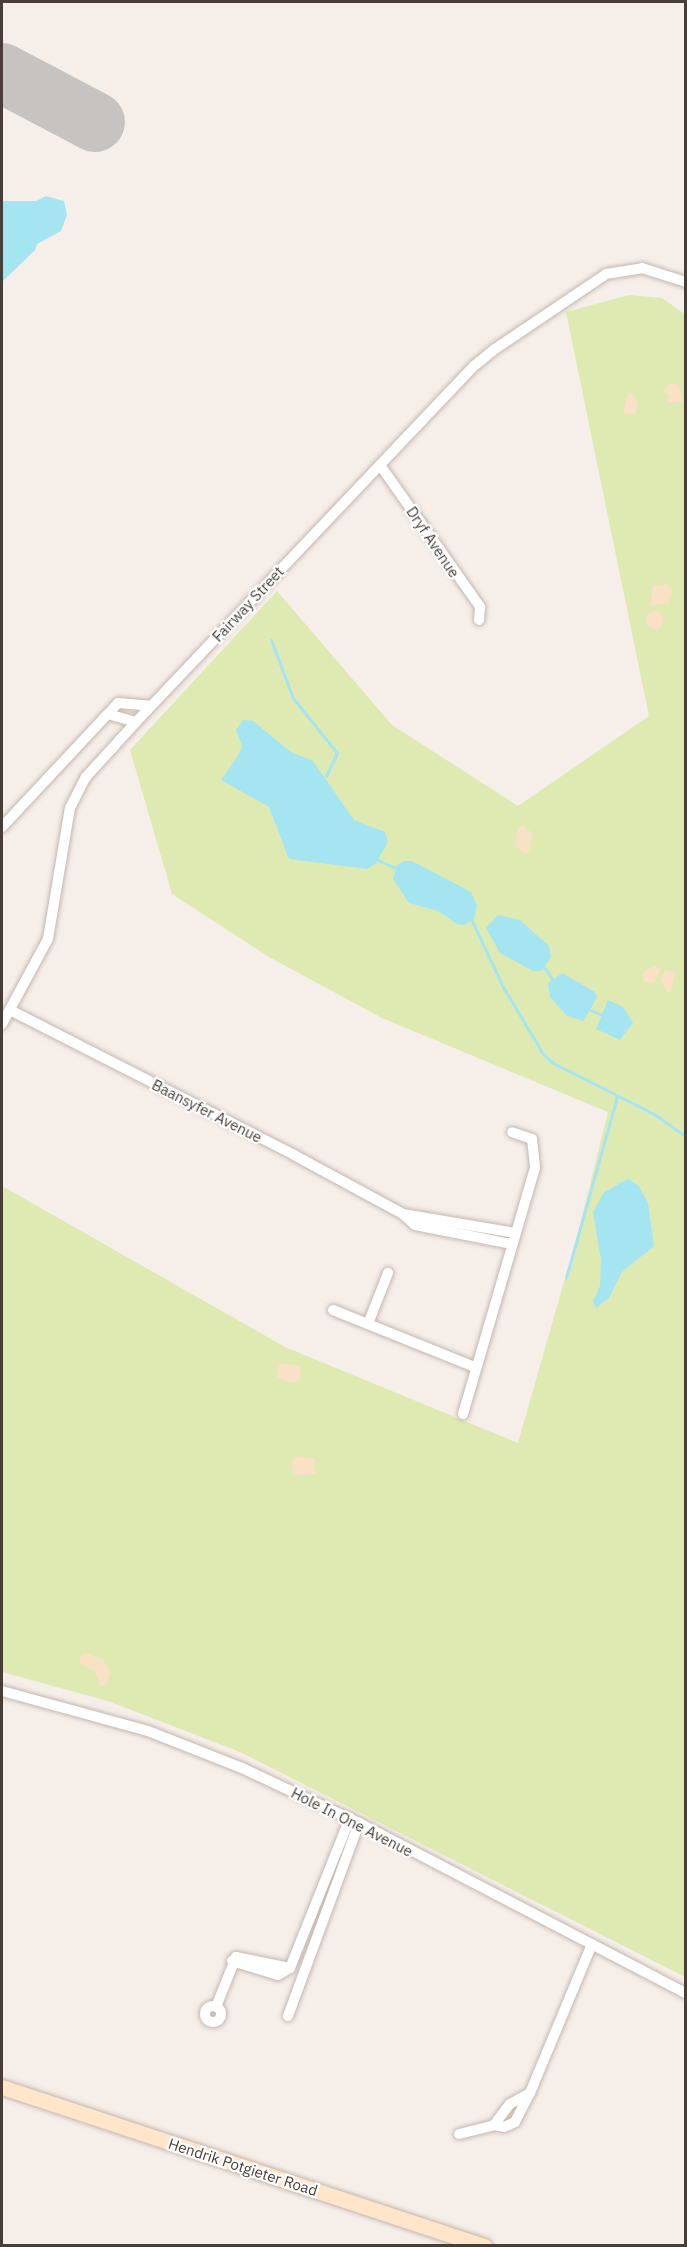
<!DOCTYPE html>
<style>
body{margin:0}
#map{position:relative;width:687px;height:2247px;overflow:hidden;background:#f5eee9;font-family:"IBM Plex Sans",sans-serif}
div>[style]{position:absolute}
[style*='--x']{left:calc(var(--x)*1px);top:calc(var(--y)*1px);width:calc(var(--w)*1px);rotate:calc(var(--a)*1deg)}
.green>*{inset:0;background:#deeab1}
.sand>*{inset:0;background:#f9e1c5}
.round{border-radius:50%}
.water>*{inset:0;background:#a5e5f2}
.stream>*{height:3px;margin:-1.5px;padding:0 1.5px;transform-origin:1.5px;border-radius:1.5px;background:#a5e5f2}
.runway>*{height:60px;margin:-30px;padding:0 30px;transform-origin:30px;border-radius:30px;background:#c6c3c0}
.roads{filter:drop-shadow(0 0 2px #c4b7ae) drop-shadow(0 0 2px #c4b7ae)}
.minor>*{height:10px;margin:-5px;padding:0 5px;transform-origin:5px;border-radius:5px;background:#fff}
.minor>.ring{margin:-5px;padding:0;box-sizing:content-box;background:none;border:10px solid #fff;border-radius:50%}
.secondary>*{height:15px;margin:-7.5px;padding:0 7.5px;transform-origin:7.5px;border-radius:7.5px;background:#ffe5c9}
span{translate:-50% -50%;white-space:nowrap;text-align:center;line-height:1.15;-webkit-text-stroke:4.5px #fff;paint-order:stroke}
.street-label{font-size:15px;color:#493e37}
.frame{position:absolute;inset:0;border:3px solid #493e37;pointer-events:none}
</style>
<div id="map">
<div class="green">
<div style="clip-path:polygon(629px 295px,662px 298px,686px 315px,685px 1977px,240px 1752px,108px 1701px,2px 1672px,2px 1186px,285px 1347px,518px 1443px,578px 1233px,608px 1112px,382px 1018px,269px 957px,172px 894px,130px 750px,277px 591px,392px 725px,518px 806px,649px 716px,566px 312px)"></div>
</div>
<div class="sand">
<div style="clip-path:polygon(672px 383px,679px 385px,683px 402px,667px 402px,669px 396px,663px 390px)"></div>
<div style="clip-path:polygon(628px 393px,632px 393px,638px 404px,635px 415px,623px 413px)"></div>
<div style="clip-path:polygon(666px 584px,673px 590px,669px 603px,650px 606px,653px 586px)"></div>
<div class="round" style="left:646px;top:611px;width:18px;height:18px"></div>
<div style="clip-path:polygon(523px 825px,533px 834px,529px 851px,525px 854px,515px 845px,518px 828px)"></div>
<div style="clip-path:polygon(653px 966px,661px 969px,654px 983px,643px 982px,643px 973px)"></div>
<div style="clip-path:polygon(665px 970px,675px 973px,670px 994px,660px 981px)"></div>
<div style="clip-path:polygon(281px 1363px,301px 1366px,300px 1380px,291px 1383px,277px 1377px,276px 1371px)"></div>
<div style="clip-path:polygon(296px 1456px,315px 1459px,315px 1474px,293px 1475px,292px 1461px)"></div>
<div style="clip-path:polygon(84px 1653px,102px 1658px,111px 1672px,106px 1685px,100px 1686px,95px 1671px,81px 1664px,79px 1657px)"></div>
</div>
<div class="water">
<div style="clip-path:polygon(46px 196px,64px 201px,67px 215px,61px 231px,37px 244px,35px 250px,2px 282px,2px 201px,36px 201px)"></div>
<div style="clip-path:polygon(243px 720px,253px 721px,291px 752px,313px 761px,354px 820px,385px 832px,388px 842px,376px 863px,367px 869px,289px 859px,269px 807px,221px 780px,239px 754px,242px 746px,236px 730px)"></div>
<div style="clip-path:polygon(404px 861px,412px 861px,471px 892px,477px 905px,474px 919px,464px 925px,457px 924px,438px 911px,409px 903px,393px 879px,397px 865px)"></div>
<div style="clip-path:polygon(498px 915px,520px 920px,549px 946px,551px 957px,542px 971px,533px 971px,500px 953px,486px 928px)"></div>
<div style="clip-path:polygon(562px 973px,595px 992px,597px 997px,584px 1021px,567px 1016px,550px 997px,548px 983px)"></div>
<div style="clip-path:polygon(608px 1000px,623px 1007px,633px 1023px,620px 1040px,596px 1029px)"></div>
<div style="clip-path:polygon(628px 1179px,639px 1186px,648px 1203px,654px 1246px,622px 1272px,609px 1298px,596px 1308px,593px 1301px,600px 1286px,601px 1260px,593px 1212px,604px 1192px)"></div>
</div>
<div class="stream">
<div style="--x:271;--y:640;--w:62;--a:69.2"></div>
<div style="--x:293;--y:698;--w:70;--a:51.3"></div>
<div style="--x:337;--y:753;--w:25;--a:116"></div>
<div style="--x:378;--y:860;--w:19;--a:25"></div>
<div style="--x:472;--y:921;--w:73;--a:64.8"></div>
<div style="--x:503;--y:987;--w:78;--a:59.2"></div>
<div style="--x:543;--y:1054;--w:13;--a:42"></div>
<div style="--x:553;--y:1063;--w:113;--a:26.8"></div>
<div style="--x:654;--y:1114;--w:39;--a:35"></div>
<div style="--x:545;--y:968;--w:13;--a:58"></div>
<div style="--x:591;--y:1010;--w:10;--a:24"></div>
<div style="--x:686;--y:1258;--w:34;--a:90"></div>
<div style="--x:566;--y:1278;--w:189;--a:-74.3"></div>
</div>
<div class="runway">
<div style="--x:2;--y:73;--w:105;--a:27.8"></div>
</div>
<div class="roads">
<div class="minor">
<div style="--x:380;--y:465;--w:174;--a:54.8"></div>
<div style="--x:480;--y:607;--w:13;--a:94"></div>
<div style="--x:108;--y:714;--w:29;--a:16"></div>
<div style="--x:2;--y:827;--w:170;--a:-46.9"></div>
<div style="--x:118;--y:703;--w:32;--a:5"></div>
<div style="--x:10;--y:1010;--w:319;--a:27"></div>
<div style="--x:294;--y:1155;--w:124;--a:28.4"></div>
<div style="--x:403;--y:1214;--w:16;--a:43"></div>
<div style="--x:415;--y:1225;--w:99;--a:11.1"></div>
<div style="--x:2;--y:1024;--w:97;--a:-61.6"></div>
<div style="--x:48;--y:939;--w:133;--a:-80.5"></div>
<div style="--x:70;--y:808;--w:35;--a:-63"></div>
<div style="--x:86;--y:777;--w:74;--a:-47.7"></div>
<div style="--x:136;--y:722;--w:491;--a:-46.5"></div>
<div style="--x:474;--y:366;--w:27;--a:-39"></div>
<div style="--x:495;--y:349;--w:134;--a:-34"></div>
<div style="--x:606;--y:274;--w:36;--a:-9"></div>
<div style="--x:642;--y:268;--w:46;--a:17.7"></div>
<div style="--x:403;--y:1214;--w:114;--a:9.6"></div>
<div style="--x:333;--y:1310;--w:153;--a:21.9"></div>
<div style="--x:368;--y:1324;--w:55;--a:-68.6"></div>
<div style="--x:463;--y:1414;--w:257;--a:-73.7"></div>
<div style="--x:535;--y:1167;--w:28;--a:-96"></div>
<div style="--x:532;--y:1139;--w:21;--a:-161"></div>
<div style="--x:2;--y:1691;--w:151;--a:15.3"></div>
<div style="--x:148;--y:1731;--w:101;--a:21.5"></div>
<div style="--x:242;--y:1768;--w:129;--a:25.2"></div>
<div style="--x:359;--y:1823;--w:369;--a:27.5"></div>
<div style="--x:232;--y:1961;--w:48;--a:16.9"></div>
<div style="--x:278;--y:1975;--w:14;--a:-30"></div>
<div style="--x:290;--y:1968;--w:162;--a:-68.2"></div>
<div class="ring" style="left:205px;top:2006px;width:6px;height:6px"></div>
<div style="--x:216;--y:2007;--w:54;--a:-68.2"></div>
<div style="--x:236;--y:1957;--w:55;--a:11.5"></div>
<div style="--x:288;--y:2016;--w:206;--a:-69.8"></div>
<div style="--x:494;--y:2125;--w:10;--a:11"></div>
<div style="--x:504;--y:2127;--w:12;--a:-24"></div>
<div style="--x:515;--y:2122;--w:33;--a:-63"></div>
<div style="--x:459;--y:2134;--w:36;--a:-14"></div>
<div style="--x:494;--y:2125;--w:26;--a:-53"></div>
<div style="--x:510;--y:2104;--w:23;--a:-29"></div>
<div style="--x:530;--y:2093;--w:161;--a:-67.4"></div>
</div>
<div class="secondary">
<div style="--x:2;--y:2087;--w:508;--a:18.26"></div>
</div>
</div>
<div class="street-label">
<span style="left:433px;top:542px;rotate:56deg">Dryf Avenue</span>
<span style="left:248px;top:604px;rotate:-47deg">Fairway Street</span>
<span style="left:207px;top:1111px;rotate:27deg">Baansyfer Avenue</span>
<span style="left:352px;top:1822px;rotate:27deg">Hole In One Avenue</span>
<span style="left:243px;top:2167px;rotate:18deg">Hendrik Potgieter Road</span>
</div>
<div class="frame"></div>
</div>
